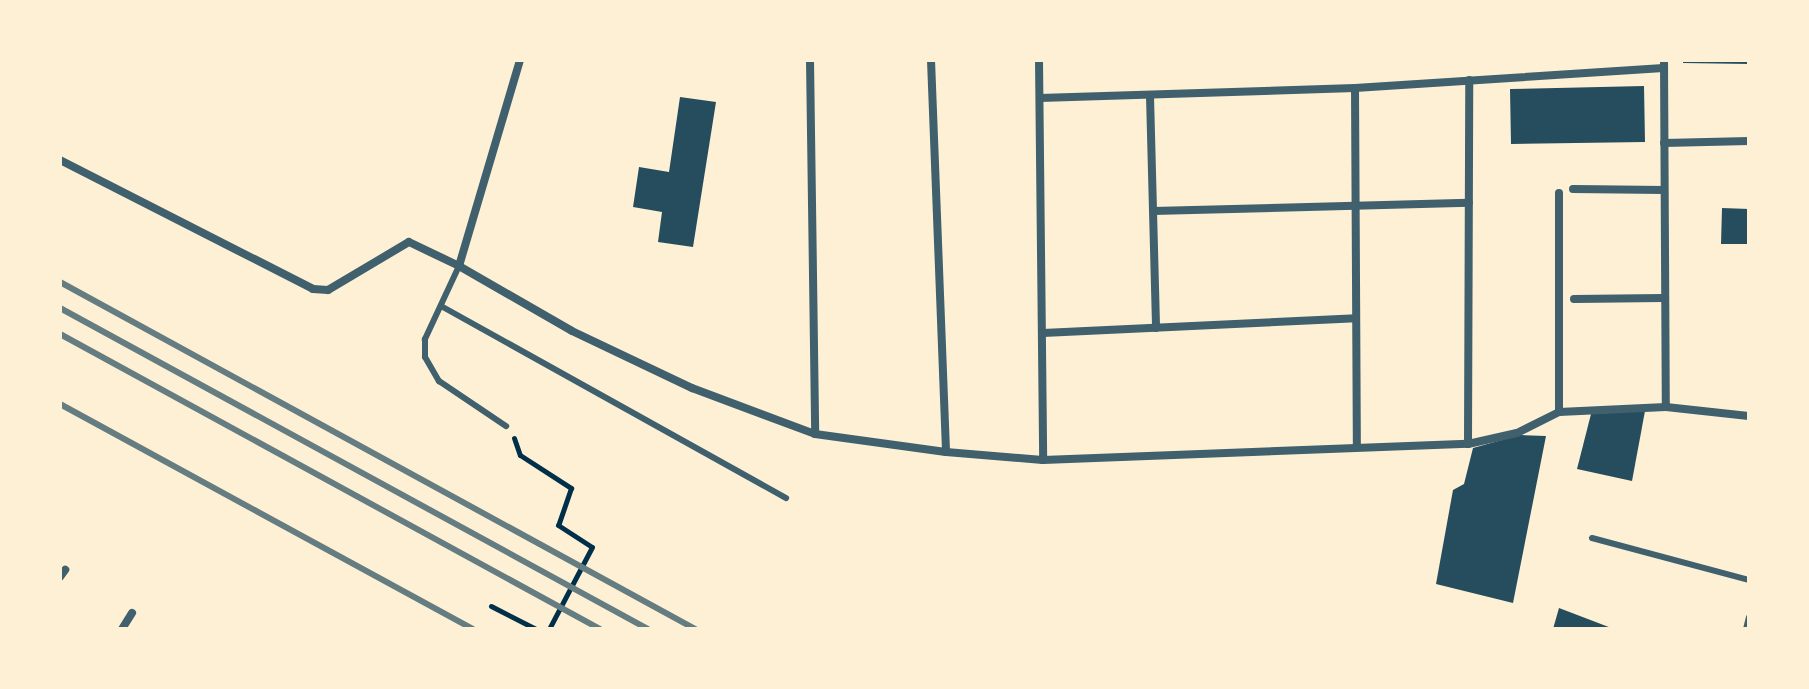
<!DOCTYPE html>
<style>
body{margin:0}
#map{position:relative;width:1809px;height:689px;overflow:hidden;background:#fdf0d5;font-family:Commissioner,sans-serif}
div>[style]{position:absolute}
[style*='--x']{left:calc(var(--x)*1px);top:calc(var(--y)*1px);width:calc(var(--w)*1px);rotate:calc(var(--a)*1deg)}
.building>*{inset:0;background:#264d5e}
.path>*{height:5px;margin:-2.5px;padding:0 2.5px;transform-origin:2.5px;border-radius:2.5px;background:#003049}
.service>*{height:6px;margin:-3px;padding:0 3px;transform-origin:3px;border-radius:3px;background:#3f606c}
.minor>*{height:8px;margin:-4px;padding:0 4px;transform-origin:4px;border-radius:4px;background:#3f606c}
.rail>*{height:6px;margin:-3px;padding:0 3px;transform-origin:3px;border-radius:3px;background:#657d81}
span{translate:-50% -50%;white-space:nowrap;text-align:center;line-height:1.15;-webkit-text-stroke:8px #fdf0d5;paint-order:stroke}
.frame{position:absolute;inset:0;border:62px solid #fdf0d5;pointer-events:none}
</style>
<div id="map">
<div class="building">
<div style="clip-path:polygon(1683px 60px,1749px 60px,1749px 64px,1683px 63px)"></div>
<div style="clip-path:polygon(1644px 86px,1645px 142px,1511px 144px,1510px 89px)"></div>
<div style="clip-path:polygon(680px 97px,716px 102px,693px 247px,658px 242px,662px 212px,633px 207px,639px 167px,669px 172px)"></div>
<div style="clip-path:polygon(1722px 208px,1749px 209px,1749px 244px,1721px 244px)"></div>
<div style="clip-path:polygon(1645px 411px,1632px 481px,1577px 469px,1591px 414px)"></div>
<div style="clip-path:polygon(1520px 435px,1546px 436px,1513px 603px,1436px 584px,1453px 490px,1464px 484px,1473px 448px)"></div>
<div style="clip-path:polygon(1559px 608px,1614px 629px,1553px 629px)"></div>
</div>
<div class="path">
<div style="--x:514;--y:438;--w:18;--a:71"></div>
<div style="--x:520;--y:455;--w:61;--a:32.9"></div>
<div style="--x:571;--y:488;--w:39;--a:109"></div>
<div style="--x:558;--y:525;--w:40;--a:32.9"></div>
<div style="--x:592;--y:547;--w:93;--a:117.7"></div>
<div style="--x:491;--y:606;--w:51;--a:27.1"></div>
</div>
<div class="service">
<div style="--x:459;--y:266;--w:81;--a:115"></div>
<div style="--x:425;--y:339;--w:18;--a:90"></div>
<div style="--x:425;--y:357;--w:28;--a:60"></div>
<div style="--x:439;--y:381;--w:81;--a:33.9"></div>
<div style="--x:441;--y:306;--w:395;--a:29.1"></div>
<div style="--x:1592;--y:538;--w:163;--a:15"></div>
<div style="--x:1746;--y:629;--w:12;--a:-76"></div>
</div>
<div class="minor">
<div style="--x:810;--y:60;--w:374;--a:89.2"></div>
<div style="--x:931;--y:60;--w:392;--a:87.8"></div>
<div style="--x:1039;--y:60;--w:400;--a:89.4"></div>
<div style="--x:1664;--y:60;--w:347;--a:89.7"></div>
<div style="--x:1355;--y:88;--w:359;--a:89.7"></div>
<div style="--x:1150;--y:96;--w:232;--a:88.5"></div>
<div style="--x:1040;--y:98;--w:315;--a:-1.8"></div>
<div style="--x:1355;--y:88;--w:309;--a:-3.7"></div>
<div style="--x:1664;--y:143;--w:85;--a:-1.3"></div>
<div style="--x:60;--y:160;--w:284;--a:27"></div>
<div style="--x:313;--y:289;--w:15;--a:4"></div>
<div style="--x:328;--y:290;--w:94;--a:-30.7"></div>
<div style="--x:409;--y:242;--w:55;--a:25.6"></div>
<div style="--x:459;--y:266;--w:215;--a:-73.5"></div>
<div style="--x:1573;--y:189;--w:91;--a:0.6"></div>
<div style="--x:1559;--y:193;--w:219;--a:90"></div>
<div style="--x:1153;--y:211;--w:316;--a:-1.5"></div>
<div style="--x:459;--y:266;--w:130;--a:29.9"></div>
<div style="--x:572;--y:331;--w:133;--a:25.4"></div>
<div style="--x:692;--y:388;--w:131;--a:20.5"></div>
<div style="--x:815;--y:434;--w:132;--a:7.8"></div>
<div style="--x:946;--y:452;--w:97;--a:4.7"></div>
<div style="--x:1043;--y:460;--w:425;--a:-2.2"></div>
<div style="--x:1468;--y:444;--w:50;--a:-12.7"></div>
<div style="--x:1517;--y:433;--w:47;--a:-26.6"></div>
<div style="--x:1559;--y:412;--w:107;--a:-2.7"></div>
<div style="--x:1666;--y:407;--w:83;--a:6.2"></div>
<div style="--x:1574;--y:299;--w:89;--a:-0.6"></div>
<div style="--x:1043;--y:333;--w:313;--a:-2.7"></div>
<div style="--x:1468;--y:444;--w:364;--a:-89.8"></div>
<div style="--x:60;--y:577;--w:9;--a:-54"></div>
<div style="--x:122;--y:629;--w:19;--a:-58"></div>
</div>
<div class="rail">
<div style="--x:60;--y:282;--w:724;--a:28.65"></div>
<div style="--x:60;--y:308;--w:670;--a:28.63"></div>
<div style="--x:60;--y:334;--w:615;--a:28.65"></div>
<div style="--x:60;--y:404;--w:470;--a:28.6"></div>
</div>
<div class="frame"></div>
</div>
